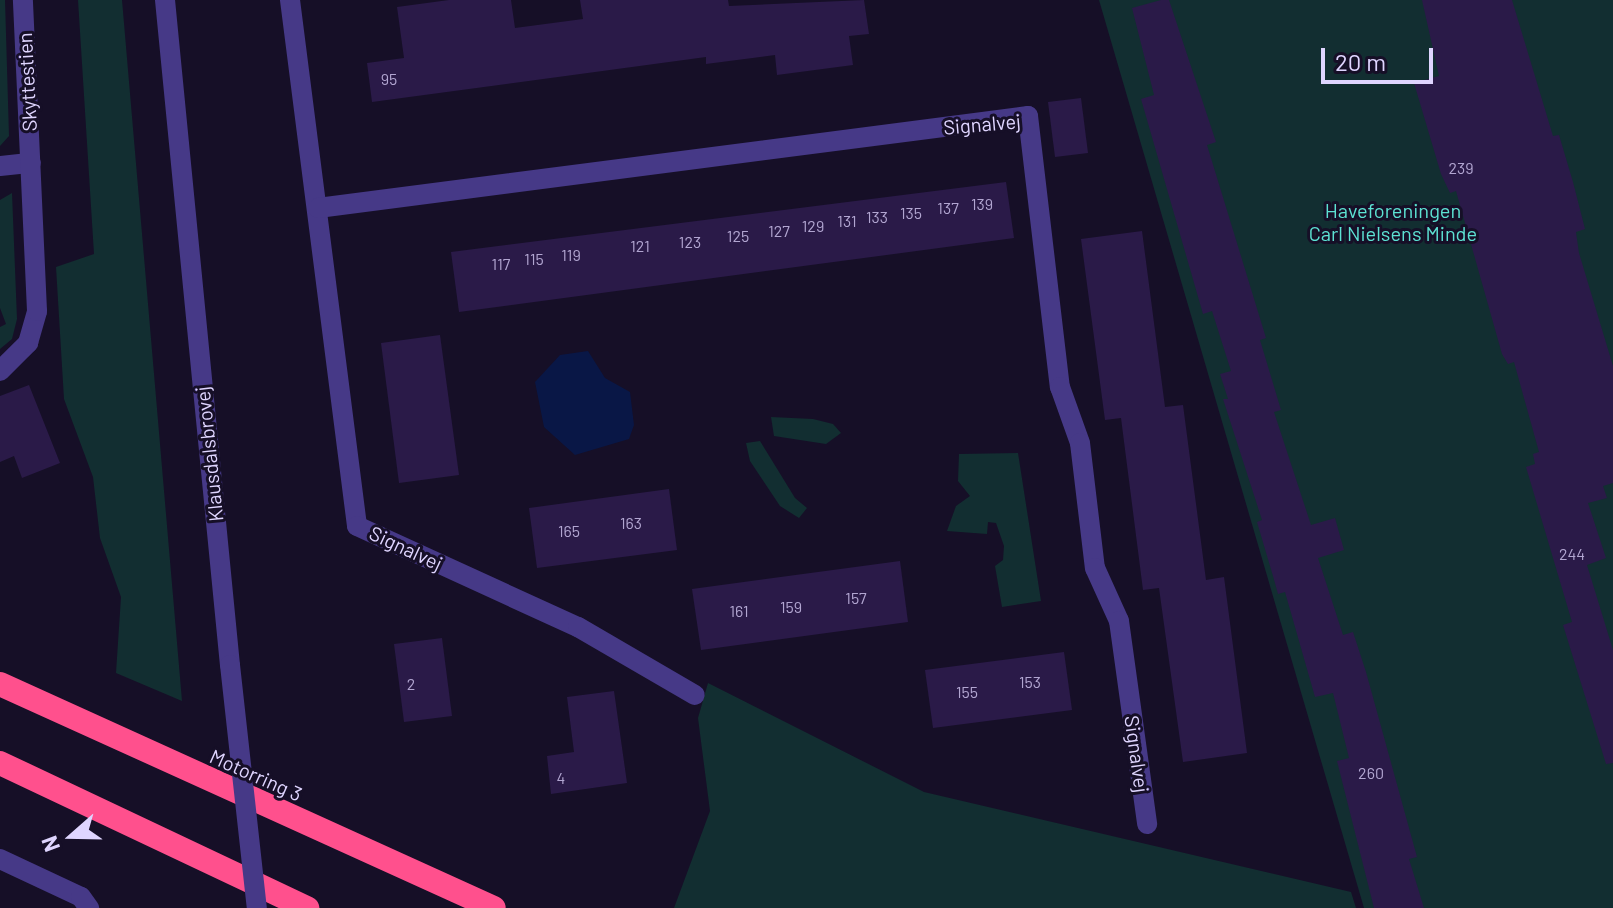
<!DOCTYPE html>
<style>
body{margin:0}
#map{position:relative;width:1613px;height:908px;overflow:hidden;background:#160f27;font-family:Barlow,sans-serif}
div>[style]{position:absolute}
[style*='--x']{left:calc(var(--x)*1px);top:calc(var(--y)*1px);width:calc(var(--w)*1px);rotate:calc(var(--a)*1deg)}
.green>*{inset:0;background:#122e31}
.water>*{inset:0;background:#091746}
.building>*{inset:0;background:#2a1a48}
.minor>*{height:20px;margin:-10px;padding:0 10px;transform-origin:10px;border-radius:10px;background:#463987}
.tertiary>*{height:20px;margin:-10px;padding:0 10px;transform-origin:10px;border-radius:10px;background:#463987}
.motorway>*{height:24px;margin:-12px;padding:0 12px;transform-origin:12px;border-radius:12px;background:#ff508d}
.tertiary-bridge>*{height:20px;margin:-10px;padding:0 10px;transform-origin:10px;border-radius:10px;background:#463987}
span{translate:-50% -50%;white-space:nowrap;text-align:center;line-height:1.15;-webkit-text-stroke:6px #160f27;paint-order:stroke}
.number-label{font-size:16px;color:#b2a6d1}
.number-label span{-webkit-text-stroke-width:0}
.street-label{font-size:20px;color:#dfd5ff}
.park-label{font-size:20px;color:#5de2d3}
.north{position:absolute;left:32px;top:796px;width:80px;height:80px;-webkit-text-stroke:6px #160f27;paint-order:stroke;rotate:250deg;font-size:22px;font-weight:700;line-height:32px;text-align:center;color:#dfd5ff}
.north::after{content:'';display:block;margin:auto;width:28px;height:36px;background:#dfd5ff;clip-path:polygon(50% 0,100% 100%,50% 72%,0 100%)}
.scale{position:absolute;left:1321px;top:48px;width:112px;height:36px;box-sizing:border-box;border:4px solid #dfd5ff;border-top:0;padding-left:10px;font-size:24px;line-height:28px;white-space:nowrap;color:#dfd5ff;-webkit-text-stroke:6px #160f27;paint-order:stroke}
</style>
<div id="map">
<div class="green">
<div style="clip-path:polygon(0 0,5px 0,9px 136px,0 146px)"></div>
<div style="clip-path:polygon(78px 0,122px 0,182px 701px,116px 673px,121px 597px,100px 538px,93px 477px,64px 399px,56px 267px,94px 254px)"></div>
<div style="clip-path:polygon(1099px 0,1613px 0,1613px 908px,1364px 908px)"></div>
<div style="clip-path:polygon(12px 193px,17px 319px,12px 339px,0 349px,0 327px,6px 324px,0 308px,0 200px)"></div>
<div style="clip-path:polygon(771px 417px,813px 419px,833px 424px,841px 433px,826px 444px,774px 436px)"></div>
<div style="clip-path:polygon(760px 441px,795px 498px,807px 508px,799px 518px,780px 506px,750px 461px,746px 443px)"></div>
<div style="clip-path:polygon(1018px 453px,1041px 601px,1002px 607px,995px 566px,1003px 560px,1004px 546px,996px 523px,988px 522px,987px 534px,947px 531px,956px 506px,970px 496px,958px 481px,959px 454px)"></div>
<div style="clip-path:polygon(708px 683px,924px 792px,1351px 892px,1356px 908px,674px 908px,710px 811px,698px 718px)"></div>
</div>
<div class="water">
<div style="clip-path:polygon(588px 351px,605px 378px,630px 392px,634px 425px,629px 439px,575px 455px,544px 427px,535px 382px,560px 355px)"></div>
</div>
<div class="building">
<div style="clip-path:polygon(449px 0,511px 0,515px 28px,583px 19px,580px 0,728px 0,729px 6px,864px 0,869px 34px,849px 36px,853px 65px,777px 75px,775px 55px,706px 64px,706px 57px,372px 102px,367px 63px,404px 58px,397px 7px)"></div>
<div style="clip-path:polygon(1161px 0,1169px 0,1216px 142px,1207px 145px,1266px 338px,1260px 340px,1281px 410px,1274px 412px,1311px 525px,1335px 518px,1344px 550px,1318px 558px,1343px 635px,1353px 632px,1366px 672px,1417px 857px,1409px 859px,1424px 908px,1374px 908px,1337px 761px,1349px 758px,1333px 693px,1315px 697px,1285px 592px,1278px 594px,1273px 576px,1257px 522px,1262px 520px,1223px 399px,1228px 399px,1220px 374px,1231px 371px,1212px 311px,1203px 314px,1141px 99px,1154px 95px,1132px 8px)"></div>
<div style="clip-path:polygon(1422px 0,1512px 0,1553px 136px,1559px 135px,1573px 182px,1585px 229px,1576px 232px,1579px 253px,1613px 366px,1613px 483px,1603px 486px,1607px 498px,1588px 503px,1606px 558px,1587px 565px,1613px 650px,1613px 763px,1606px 764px,1563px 625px,1572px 622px,1526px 467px,1535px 464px,1533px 454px,1539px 452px,1514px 362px,1508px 364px,1502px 354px,1456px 191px,1450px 193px,1441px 174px,1414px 83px,1439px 76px)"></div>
<div style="clip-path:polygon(1081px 98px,1088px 153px,1055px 157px,1048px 102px)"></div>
<div style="clip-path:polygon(1006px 182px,1014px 238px,459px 312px,451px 252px)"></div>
<div style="clip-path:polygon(1142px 231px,1165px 407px,1183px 405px,1206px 580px,1224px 577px,1247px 753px,1183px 762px,1159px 588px,1143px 590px,1121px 418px,1105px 420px,1081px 239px)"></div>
<div style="clip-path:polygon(440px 335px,459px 475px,399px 483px,381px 343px)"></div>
<div style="clip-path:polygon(29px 385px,60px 463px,22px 478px,14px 456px,0 462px,0 396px)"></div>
<div style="clip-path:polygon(669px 489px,677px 550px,537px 568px,529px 508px)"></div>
<div style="clip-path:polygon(900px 561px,908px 622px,701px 650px,692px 589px)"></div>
<div style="clip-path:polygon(442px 638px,452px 716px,404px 722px,394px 644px)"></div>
<div style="clip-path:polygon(1064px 652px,1072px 710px,933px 728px,925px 670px)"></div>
<div style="clip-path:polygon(614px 691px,627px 783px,551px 794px,547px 756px,574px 752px,567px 697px)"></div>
</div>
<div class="minor">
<div style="--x:290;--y:0;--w:530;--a:82.74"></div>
<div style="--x:357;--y:526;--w:243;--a:24.6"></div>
<div style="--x:578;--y:627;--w:135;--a:30.2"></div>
<div style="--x:0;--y:166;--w:31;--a:-6"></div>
<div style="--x:318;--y:208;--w:716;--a:-7.38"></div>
<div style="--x:1028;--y:116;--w:273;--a:83.3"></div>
<div style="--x:1060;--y:387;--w:59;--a:70.3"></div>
<div style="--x:1080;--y:443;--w:126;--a:83.2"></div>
<div style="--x:1095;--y:568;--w:58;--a:65.6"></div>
<div style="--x:1119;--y:621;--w:205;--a:82.1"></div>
<div style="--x:0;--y:371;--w:40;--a:-45"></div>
<div style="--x:28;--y:343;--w:33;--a:-74"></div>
<div style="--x:37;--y:311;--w:311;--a:-92.6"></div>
<div style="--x:0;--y:859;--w:89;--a:25.1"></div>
<div style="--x:81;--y:897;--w:14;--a:54"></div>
</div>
<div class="tertiary">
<div style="--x:165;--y:0;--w:668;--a:84.42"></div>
</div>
<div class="motorway">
<div style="--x:0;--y:684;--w:542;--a:24.39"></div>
<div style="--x:0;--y:763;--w:340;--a:25.3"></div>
</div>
<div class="tertiary-bridge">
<div style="--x:230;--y:665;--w:244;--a:83.7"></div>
</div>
<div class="number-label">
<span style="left:389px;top:79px">95</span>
<span style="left:1461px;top:168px">239</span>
<span style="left:982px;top:204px">139</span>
<span style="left:948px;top:208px">137</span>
<span style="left:911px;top:213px">135</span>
<span style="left:877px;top:217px">133</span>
<span style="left:847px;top:221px">131</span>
<span style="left:813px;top:226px">129</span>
<span style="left:779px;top:231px">127</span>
<span style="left:738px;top:236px">125</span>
<span style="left:690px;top:242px">123</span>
<span style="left:640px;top:246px">121</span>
<span style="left:571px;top:255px">119</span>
<span style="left:534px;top:259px">115</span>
<span style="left:501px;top:264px">117</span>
<span style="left:631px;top:523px">163</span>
<span style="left:569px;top:531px">165</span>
<span style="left:1572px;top:554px">244</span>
<span style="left:856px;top:598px">157</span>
<span style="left:791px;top:607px">159</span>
<span style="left:739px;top:611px">161</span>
<span style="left:1030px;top:682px">153</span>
<span style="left:411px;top:684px">2</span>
<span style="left:967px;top:692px">155</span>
<span style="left:1371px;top:773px">260</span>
<span style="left:561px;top:778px">4</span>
</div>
<div class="street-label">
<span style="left:27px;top:82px;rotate:-93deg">Skyttestien</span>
<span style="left:982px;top:124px;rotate:-5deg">Signalvej</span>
<span style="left:209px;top:454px;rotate:-96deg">Klausdalsbrovej</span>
<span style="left:406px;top:548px;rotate:25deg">Signalvej</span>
<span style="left:1137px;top:754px;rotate:82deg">Signalvej</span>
<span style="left:256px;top:775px;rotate:24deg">Motorring 3</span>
</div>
<div class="park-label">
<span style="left:1393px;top:222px">Haveforeningen<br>Carl Nielsens Minde</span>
</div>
<div class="north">N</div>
<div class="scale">20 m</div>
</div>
